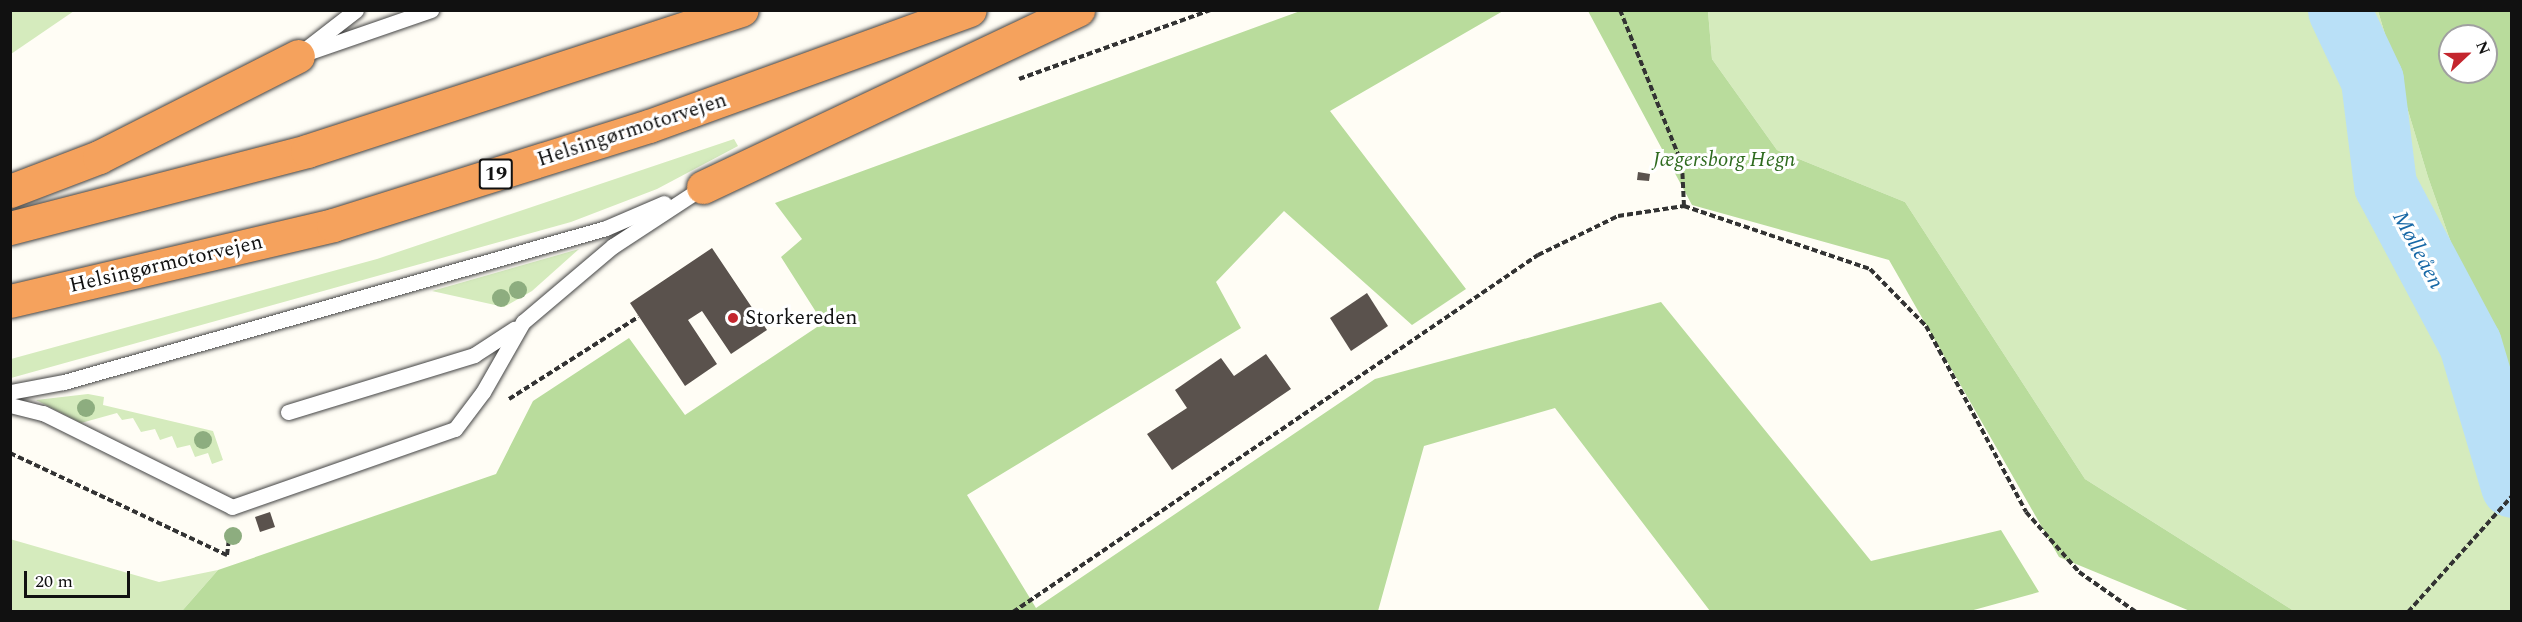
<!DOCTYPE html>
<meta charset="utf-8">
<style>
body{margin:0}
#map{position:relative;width:2522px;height:622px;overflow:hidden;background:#fffdf5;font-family:Spectral,serif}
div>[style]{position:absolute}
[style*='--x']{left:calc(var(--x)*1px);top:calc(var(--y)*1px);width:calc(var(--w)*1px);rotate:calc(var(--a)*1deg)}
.green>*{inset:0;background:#d5ebbd}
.forest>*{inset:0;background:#b9dc9c}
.river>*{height:63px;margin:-31.5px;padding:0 31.5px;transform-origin:31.5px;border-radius:31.5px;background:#b9e0f7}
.building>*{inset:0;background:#5a524d}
.path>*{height:4px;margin-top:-2px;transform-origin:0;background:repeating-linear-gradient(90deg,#333 0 6px,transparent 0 9px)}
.roads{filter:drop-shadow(0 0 2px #444) drop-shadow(0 0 2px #444)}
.service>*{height:15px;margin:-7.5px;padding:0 7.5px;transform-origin:7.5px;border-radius:7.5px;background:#fff}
.motorway>*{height:33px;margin:-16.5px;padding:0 16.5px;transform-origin:16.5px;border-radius:16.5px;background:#f5a25d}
.trees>*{width:18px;height:18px;margin:-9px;border-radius:50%;background:#8dad7f}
.dots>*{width:16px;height:16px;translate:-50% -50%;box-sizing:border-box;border:3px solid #fff;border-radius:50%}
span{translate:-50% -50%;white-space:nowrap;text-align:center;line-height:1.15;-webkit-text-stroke:6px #fff;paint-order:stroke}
.shield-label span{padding:2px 4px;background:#fff;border:2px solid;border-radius:4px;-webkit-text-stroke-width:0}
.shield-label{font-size:20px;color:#111;font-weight:700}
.street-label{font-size:21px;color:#111}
.park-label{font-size:21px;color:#2f6b1f;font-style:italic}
.poi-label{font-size:21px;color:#111}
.left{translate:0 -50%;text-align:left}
.water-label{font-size:22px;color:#1768a6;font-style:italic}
.frame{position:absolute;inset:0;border:12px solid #111;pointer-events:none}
.north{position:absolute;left:2438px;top:24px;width:60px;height:60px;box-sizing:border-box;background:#fff;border:2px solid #a0a0a0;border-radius:50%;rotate:68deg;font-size:16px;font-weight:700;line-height:24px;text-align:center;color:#111}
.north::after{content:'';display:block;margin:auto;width:21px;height:27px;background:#c4262e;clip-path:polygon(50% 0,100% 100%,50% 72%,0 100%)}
.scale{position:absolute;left:24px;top:571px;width:106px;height:27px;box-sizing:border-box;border:3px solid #111;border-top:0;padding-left:8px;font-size:18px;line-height:21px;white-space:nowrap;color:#111;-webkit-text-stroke:4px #fff;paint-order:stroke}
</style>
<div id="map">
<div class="green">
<div style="clip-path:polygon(11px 10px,74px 10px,74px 11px,11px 54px)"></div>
<div style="clip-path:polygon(1708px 11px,2378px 11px,2428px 177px,2511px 414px,2511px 611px,2294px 611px,2085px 479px,1905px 202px,1777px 150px,1712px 59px)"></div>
<div style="clip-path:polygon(734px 139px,738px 146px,657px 189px,571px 222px,11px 378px,11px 359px,377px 259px)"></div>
<div style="clip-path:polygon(579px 249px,532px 291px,504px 307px,432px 291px)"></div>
<div style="clip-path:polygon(88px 394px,104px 397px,103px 405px,213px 431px,223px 460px,212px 464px,208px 453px,195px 457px,190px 445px,177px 448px,172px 436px,160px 440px,155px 429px,141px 432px,133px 418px,122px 420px,117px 413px,81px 423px,36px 400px)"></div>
<div style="clip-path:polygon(10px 539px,159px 582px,218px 570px,182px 611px,11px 611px)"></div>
</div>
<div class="forest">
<div style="clip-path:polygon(1303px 10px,1503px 11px,1330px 111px,1466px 289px,1412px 325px,1284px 211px,1216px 282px,1241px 328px,967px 495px,1036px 608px,1375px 379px,1661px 302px,1871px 561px,2001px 530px,2039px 592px,1970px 611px,1710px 611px,1555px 408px,1424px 446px,1378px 611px,182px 611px,218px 570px,496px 474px,533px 401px,629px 338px,685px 415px,823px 323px,781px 257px,802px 239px,775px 203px)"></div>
<div style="clip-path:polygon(1588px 11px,1708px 11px,1712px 59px,1777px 150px,1905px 202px,2085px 479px,2294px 611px,2190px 611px,2059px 557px,1889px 260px,1692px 205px)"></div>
<div style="clip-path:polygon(evenodd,2378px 11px,2511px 11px,2511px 414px,2428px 177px,2378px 11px,2450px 36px,2486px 36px,2486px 72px,2450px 72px,2450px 36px)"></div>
</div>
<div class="river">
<div style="--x:2339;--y:10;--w:77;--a:64.8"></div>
<div style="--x:2372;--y:80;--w:106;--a:82.9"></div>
<div style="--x:2385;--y:185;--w:180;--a:61.9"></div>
<div style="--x:2470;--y:344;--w:148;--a:73.5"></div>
</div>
<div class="building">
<div style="clip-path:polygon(1638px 172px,1650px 174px,1649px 181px,1637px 180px)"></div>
<div style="clip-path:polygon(712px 248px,767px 330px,731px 354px,702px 311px,688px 320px,717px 364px,685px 386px,630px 303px)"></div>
<div style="clip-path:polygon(1367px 293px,1388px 326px,1351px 351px,1330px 318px)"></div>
<div style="clip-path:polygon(1266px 354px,1291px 389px,1172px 470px,1147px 434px,1187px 408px,1175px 390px,1221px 358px,1234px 376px)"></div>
<div style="clip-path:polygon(270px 512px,275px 527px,260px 532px,255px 517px)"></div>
</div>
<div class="path">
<div style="--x:1620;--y:10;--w:166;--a:68.1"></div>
<div style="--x:1682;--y:164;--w:42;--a:87.3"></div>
<div style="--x:1019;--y:79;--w:204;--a:-19.8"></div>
<div style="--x:509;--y:399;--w:153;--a:-32.4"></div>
<div style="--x:10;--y:453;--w:240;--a:25.2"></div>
<div style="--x:227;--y:555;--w:23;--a:-83"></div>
<div style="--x:1013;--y:612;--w:635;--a:-34.22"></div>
<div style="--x:1538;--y:255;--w:89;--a:-26"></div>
<div style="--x:1618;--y:216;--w:67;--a:-8.6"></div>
<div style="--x:1684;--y:206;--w:196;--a:18.7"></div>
<div style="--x:1870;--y:269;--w:80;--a:45.5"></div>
<div style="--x:1926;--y:326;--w:211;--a:61.7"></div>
<div style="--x:2026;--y:512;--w:80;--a:48.5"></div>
<div style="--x:2079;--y:572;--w:70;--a:35.1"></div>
<div style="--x:2408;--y:612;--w:156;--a:-48.1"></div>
</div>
<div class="roads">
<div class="service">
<div style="--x:307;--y:48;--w:62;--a:-37.8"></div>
<div style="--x:298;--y:56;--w:141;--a:-19.1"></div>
<div style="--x:10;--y:392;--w:55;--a:-10.5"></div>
<div style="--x:64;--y:382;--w:563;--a:-15.86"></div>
<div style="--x:606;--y:228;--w:63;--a:-23.3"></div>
<div style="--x:10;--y:405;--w:34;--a:14"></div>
<div style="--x:43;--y:413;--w:211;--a:26.4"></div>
<div style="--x:232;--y:507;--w:236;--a:-19.3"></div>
<div style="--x:455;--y:429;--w:46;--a:-52.9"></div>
<div style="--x:483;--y:392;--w:81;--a:-60.3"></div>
<div style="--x:523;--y:322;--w:118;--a:-40.2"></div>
<div style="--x:613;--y:246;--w:108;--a:-33.2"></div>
<div style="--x:288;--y:412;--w:195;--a:-17"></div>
<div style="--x:474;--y:355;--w:48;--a:-33"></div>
</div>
<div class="motorway">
<div style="--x:703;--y:187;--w:415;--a:-25.3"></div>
<div style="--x:10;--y:191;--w:95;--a:-20.9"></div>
<div style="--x:99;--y:157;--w:223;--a:-26.9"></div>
<div style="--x:10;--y:228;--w:307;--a:-14.5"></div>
<div style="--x:307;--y:151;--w:457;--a:-18"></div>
<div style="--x:10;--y:301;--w:332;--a:-13.2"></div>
<div style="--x:333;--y:225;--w:331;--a:-17.4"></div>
<div style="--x:649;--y:126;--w:341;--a:-19.9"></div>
</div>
</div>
<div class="trees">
<div style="left:518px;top:290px"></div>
<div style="left:501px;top:298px"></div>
<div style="left:86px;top:408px"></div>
<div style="left:203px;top:440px"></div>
<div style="left:233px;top:536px"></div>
</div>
<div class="dots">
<div style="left:733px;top:318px;background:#c4262e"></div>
</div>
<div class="shield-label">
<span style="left:496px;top:174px">19</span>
</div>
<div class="street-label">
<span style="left:632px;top:130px;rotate:-18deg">Helsingørmotorvejen</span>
<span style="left:166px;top:264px;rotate:-13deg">Helsingørmotorvejen</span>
</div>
<div class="park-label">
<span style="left:1724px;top:160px">Jægersborg Hegn</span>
</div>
<div class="poi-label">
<span class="left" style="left:745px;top:318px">Storkereden</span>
</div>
<div class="water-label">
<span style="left:2418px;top:250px;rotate:62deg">Mølleåen</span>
</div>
<div class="frame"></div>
<div class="north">N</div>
<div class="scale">20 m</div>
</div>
